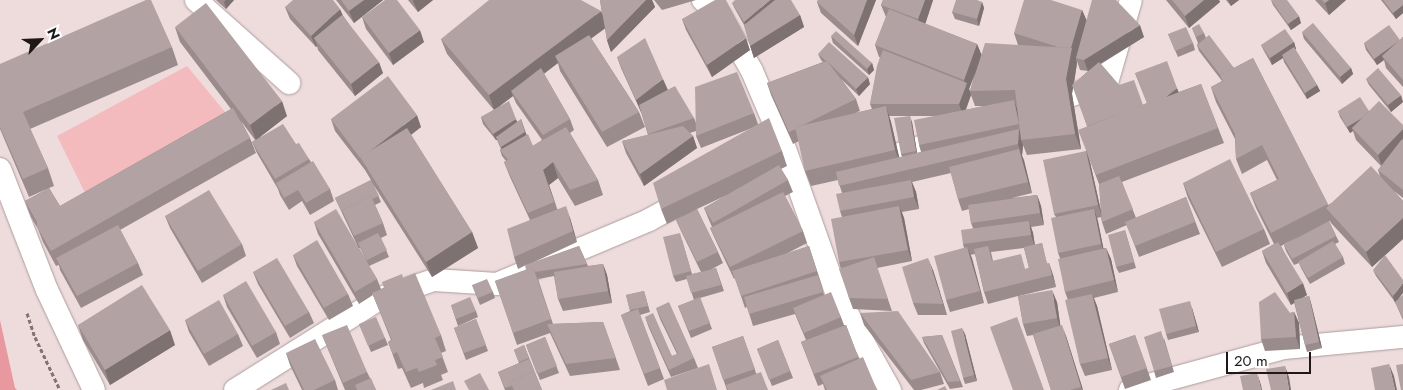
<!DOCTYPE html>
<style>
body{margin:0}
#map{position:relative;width:1403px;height:390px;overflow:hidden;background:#eedcdd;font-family:Jost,sans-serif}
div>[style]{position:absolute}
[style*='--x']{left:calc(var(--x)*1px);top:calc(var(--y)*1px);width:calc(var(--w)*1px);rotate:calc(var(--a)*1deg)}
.green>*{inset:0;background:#f4bbbf}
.water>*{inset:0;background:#e8989f}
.path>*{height:3px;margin-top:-1.5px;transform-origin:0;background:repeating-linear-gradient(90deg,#7f7374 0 4px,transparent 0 6.5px)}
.roads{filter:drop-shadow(0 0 1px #ad9c9d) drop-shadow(0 0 1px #ad9c9d)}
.minor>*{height:22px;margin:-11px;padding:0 11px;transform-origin:11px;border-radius:11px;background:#fff}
.wall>*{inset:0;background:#9a8b8c}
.shaded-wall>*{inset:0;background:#7d7172}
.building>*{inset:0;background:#b3a2a3}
span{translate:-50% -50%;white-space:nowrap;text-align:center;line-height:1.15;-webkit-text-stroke:4.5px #fff;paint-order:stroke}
.north{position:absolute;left:15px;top:15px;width:50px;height:50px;-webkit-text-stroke:4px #fff;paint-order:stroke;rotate:65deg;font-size:14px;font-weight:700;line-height:20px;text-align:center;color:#1e1818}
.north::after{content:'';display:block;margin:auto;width:18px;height:22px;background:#1e1818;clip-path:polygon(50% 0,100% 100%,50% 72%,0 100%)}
.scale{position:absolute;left:1226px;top:352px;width:85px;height:22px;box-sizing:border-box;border:2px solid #1e1818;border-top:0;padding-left:6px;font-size:15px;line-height:18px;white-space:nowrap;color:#1e1818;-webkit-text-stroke:4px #fff;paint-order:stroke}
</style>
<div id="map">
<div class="green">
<div style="clip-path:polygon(187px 66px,230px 118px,85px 193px,57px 136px)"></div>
</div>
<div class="water">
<div style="clip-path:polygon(0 320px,15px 388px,17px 390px,0 390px)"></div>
</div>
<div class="path">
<div style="--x:27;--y:313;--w:25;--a:72"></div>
<div style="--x:35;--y:337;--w:59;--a:64.7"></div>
</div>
<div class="roads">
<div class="minor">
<div style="--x:196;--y:0;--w:125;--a:41.7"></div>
<div style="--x:703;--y:0;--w:25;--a:43"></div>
<div style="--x:721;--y:17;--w:62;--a:60.1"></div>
<div style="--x:752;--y:71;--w:82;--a:66.9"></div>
<div style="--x:784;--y:146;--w:158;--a:70.4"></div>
<div style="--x:837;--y:295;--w:109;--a:60.8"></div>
<div style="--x:1043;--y:105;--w:68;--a:-19"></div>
<div style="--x:1107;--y:83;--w:86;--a:-73.9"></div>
<div style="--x:871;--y:164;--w:83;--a:-19.1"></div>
<div style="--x:0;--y:169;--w:130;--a:68.8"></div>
<div style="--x:47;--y:290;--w:110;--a:64.8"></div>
<div style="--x:235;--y:390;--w:173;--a:-32.2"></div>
<div style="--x:381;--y:298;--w:56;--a:-18.8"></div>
<div style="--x:434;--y:280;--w:63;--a:3.6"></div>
<div style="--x:497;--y:284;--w:165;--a:-22.8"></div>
<div style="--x:649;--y:220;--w:46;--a:-28.8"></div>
<div style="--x:1130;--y:390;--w:160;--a:-15.3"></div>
<div style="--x:1284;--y:348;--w:120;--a:-5.3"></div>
</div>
</div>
<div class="wall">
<div style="clip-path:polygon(216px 0,234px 0,226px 9px)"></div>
<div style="clip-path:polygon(336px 0,383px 0,354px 23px)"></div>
<div style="clip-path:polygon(408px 0,433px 0,418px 12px)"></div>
<div style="clip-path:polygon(evenodd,600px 0,652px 0,655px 7px,611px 52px,607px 40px,605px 28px,591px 38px,639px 112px,645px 127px,607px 147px,560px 71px,558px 63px,544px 74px,570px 119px,574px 130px,570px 133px,598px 180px,603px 195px,575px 206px,558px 178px,549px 185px,557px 209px,570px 218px,577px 242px,532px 263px,579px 246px,588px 266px,603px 264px,607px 275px,612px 303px,563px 311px,558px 299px,554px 276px,538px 279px,553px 324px,603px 322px,620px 370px,570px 376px,550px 333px,517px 345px,495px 281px,526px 270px,526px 265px,518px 269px,514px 257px,530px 220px,510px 177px,504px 162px,506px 161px,502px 156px,500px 150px,501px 149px,497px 140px,496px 140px,483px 124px,481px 117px,494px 110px,447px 54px,441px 39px,602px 14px,600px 0,513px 96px,516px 103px,542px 140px,533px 146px,517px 122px,500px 106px,513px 96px)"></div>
<div style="clip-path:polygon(654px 0,696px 0,662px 10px)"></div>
<div style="clip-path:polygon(818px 0,876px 0,858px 46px,821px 13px,817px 2px)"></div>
<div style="clip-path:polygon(evenodd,883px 0,933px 0,925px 24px,977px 44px,981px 54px,1018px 45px,1014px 33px,1082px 10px,1086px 20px,1144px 37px,1101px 64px,1119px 85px,1143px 105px,1147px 103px,1135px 73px,1179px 92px,1201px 84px,1224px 143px,1122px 182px,1136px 218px,1186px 197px,1200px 234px,1139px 257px,1127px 225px,1106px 234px,1102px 222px,1101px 217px,1097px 218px,1103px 248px,1106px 248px,1111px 259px,1118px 292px,1094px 298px,1097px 306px,1112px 370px,1085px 376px,1080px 364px,1068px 300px,1065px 292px,1060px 258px,1058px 253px,1056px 217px,1054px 214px,1086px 151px,1087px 126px,1073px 86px,1072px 94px,1081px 149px,1027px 155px,1023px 145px,1022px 156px,1032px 193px,1012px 198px,1037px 195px,1041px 206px,1044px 225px,1031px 227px,1033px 233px,1035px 245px,1042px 243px,1047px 264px,1049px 263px,1053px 275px,1056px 287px,1019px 296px,1057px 302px,1060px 325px,1066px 336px,1083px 390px,1051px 390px,1033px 335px,1027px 336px,1023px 324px,1018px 296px,988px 304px,984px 292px,975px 254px,970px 255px,984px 303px,950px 312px,946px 300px,964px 248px,963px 244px,973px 228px,971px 223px,969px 209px,962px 211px,958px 199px,951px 173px,912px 182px,916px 192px,919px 209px,902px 212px,904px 218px,912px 261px,877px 268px,892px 311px,853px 309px,849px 298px,839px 262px,842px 217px,840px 211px,842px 193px,838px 180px,811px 186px,805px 171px,799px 141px,793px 144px,771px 95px,767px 83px,823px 62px,821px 60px,818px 54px,870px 84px,859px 96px,841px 79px,856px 99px,860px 111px,855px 113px,872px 109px,870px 104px,880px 57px,879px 57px,875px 45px,886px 17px,881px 5px,883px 0,1076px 58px,1080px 70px,1088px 71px,1074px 84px,1077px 63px,1076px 58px,883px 0,975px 73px,970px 91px,969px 89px,975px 73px,883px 0,971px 95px,975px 106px,984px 106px,966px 110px,971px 95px,883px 0,889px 116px,936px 116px,919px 145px,921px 152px,917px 153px,912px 122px,901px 154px,902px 157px,899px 157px,891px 122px,889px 116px,883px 0,1088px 155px,1099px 184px,1101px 211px,1090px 162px,1088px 155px,883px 0,1024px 248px,1029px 268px,1026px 269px,993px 261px,991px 252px,1024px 248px)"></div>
<div style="clip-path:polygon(1166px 0,1219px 0,1220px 2px,1189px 28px)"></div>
<div style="clip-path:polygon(1226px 0,1239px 0,1231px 6px)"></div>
<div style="clip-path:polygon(1271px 0,1301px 23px,1291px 30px,1273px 5px)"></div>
<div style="clip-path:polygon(1315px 0,1346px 0,1329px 15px)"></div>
<div style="clip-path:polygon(1381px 0,1403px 0,1403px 13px,1396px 19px)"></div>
<div style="clip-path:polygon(982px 2px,984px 8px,979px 26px,955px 19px,952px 12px)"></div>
<div style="clip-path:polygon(732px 3px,800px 15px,804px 27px,754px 58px,744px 25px,735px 9px)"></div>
<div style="clip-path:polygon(285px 7px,344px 17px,383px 73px,355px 96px,318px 50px,317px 46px,316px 47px,290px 19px)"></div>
<div style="clip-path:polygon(362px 17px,424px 42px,393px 65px,366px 29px)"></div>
<div style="clip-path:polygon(682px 19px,750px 50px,712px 77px,686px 30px)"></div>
<div style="clip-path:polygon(175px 27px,287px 116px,260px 137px,296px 144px,309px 159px,311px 162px,330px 189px,334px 201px,310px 215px,302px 201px,289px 210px,280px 195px,278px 189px,257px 153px,252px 142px,255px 140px,241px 121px,250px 138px,256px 153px,120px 230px,138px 263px,143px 275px,81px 308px,60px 270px,59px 265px,56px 266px,43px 242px,38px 229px,31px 217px,25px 201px,49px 188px,29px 197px,0 129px,0 64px,172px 47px,178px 65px,30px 129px,48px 168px,54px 186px,49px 188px,60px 206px,231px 109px,180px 42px)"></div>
<div style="clip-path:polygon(1192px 28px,1204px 33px,1206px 38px,1234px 68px,1253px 58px,1328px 205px,1380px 176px,1378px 170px,1381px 166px,1356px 140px,1353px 131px,1350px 133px,1340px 117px,1338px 111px,1369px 111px,1403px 125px,1403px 198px,1394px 191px,1403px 201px,1403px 239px,1372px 267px,1331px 223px,1330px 221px,1329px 221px,1339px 242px,1335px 244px,1343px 257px,1345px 264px,1310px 284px,1301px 268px,1299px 263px,1294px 265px,1286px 251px,1284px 245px,1298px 237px,1281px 246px,1307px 295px,1302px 298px,1309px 296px,1311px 303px,1322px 348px,1307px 352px,1305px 345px,1294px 302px,1291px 305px,1266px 263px,1262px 251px,1274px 244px,1256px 208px,1250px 193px,1277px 180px,1267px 160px,1242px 174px,1236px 159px,1235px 139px,1216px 102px,1211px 87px,1222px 81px,1199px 51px,1197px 45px,1198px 43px)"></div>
<div style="clip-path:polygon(1302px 32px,1351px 68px,1353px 74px,1342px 84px,1304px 39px)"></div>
<div style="clip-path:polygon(1168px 34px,1193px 43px,1195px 50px,1178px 57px)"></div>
<div style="clip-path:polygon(831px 36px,872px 63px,874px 70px,869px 75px,833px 43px)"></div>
<div style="clip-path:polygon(1403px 37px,1403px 87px,1386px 68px,1384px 60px,1377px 65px,1366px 50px,1364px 43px,1400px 40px)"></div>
<div style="clip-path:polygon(1294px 42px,1296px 49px,1295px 49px,1317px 85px,1320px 91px,1307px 99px,1284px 62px,1283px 58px,1272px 65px,1264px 51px,1261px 45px)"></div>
<div style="clip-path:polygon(617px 57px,667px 90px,694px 118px,696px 123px,754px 113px,758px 124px,782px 151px,787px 166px,781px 169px,788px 180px,793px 192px,785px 196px,803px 231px,807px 243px,786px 254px,809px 246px,821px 283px,824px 295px,841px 317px,844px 325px,846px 325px,859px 359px,877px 390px,825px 390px,823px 384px,818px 386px,801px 342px,806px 340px,795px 314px,753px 326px,747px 307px,745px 308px,735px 278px,734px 279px,715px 239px,710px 228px,712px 227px,709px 220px,704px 208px,727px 195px,697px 209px,718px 252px,723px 263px,712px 269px,716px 268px,724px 291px,700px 298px,712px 329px,691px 338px,678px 306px,694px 300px,687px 279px,676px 282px,673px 276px,682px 240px,692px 274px,701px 272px,681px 231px,676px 220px,685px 215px,667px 224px,661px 209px,752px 128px,701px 148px,696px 136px,696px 131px,690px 133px,693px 136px,697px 148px,644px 186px,626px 153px,622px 141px,648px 135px,641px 112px,621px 68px)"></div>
<div style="clip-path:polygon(1366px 79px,1403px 101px,1403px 102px,1391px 112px,1369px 85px)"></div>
<div style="clip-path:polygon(evenodd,331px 119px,421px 127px,411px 135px,472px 232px,478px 248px,432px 277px,373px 184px,381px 202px,375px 205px,383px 223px,387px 235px,381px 238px,389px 257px,369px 266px,377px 279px,381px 289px,403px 278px,441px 335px,446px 351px,441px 353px,448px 372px,441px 375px,443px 380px,424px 388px,423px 383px,411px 388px,402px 368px,398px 369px,388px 342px,391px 340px,373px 295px,359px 304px,318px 234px,314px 222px,358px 247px,335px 198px,371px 180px,365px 170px,335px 131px,331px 119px,359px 248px,360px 248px,368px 263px,359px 248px)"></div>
<div style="clip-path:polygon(1183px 183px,1264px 229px,1270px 244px,1222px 267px,1188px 198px)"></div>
<div style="clip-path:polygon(165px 216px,242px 244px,246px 256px,202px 283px,170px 228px)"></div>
<div style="clip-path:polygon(1125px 230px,1136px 268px,1119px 273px,1116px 267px)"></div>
<div style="clip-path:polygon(293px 255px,348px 294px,353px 306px,329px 320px,297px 266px)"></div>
<div style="clip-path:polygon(933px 270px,947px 315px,918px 315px,913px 303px)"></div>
<div style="clip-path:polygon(1373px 270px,1399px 298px,1403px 295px,1403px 320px,1395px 302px,1376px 276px)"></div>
<div style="clip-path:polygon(253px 272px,309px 312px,314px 323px,290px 338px,258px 284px)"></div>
<div style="clip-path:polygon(472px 285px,493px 292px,495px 298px,480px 305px)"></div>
<div style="clip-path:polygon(644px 291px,650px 312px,640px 315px,664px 379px,648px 386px,621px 315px,630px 311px,626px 295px)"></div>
<div style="clip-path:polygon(223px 295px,276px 332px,280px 344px,257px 358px,227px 307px)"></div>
<div style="clip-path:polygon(451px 305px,476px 311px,478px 317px,458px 326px)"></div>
<div style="clip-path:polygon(656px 308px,694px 358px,698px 368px,671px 377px,649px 328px,645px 317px,672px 356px,677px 354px,660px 319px)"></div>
<div style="clip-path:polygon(1192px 308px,1199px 332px,1168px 340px,1166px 334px)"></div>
<div style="clip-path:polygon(1294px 312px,1299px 323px,1300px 349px,1265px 351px,1261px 339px,1290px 313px)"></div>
<div style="clip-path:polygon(860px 313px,940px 372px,944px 384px,921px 390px,914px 390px,864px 325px)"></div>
<div style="clip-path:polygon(476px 319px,488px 351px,466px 360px,454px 328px)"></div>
<div style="clip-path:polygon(185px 320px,238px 334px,243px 346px,209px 366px,189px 332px)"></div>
<div style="clip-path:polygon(359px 324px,385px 338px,388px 345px,371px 352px)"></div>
<div style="clip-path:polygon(78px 325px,175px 345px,110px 385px,83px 340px)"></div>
<div style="clip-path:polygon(965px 334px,977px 381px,965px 384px,963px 378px)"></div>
<div style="clip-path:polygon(322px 335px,367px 372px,376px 390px,345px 390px)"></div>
<div style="clip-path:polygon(942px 335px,963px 387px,950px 389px,924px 343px,922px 337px)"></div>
<div style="clip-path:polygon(1135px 335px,1151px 380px,1125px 389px,1109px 344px)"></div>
<div style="clip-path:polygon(743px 336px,756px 373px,768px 390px,727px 390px,712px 347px)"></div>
<div style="clip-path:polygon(545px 337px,559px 373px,540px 380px,526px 345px)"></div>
<div style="clip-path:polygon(1164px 338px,1174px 372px,1156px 378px,1154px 371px)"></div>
<div style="clip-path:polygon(778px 340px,793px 378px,772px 386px,757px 349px)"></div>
<div style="clip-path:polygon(524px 345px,542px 390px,505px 390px,498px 372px,519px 363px,514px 350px)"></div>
<div style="clip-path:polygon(286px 353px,335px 380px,338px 390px,302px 390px,290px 365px)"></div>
</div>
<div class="shaded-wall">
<div style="clip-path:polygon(226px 0,234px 0,226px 9px,224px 2px)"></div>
<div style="clip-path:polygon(364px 0,383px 0,354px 23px,349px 11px)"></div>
<div style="clip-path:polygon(414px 0,433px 0,418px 12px,413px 1px)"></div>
<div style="clip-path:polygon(646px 0,652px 0,655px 7px,611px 52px,607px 40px)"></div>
<div style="clip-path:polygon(770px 0,778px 0,747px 29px,744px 22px)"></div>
<div style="clip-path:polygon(867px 0,876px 0,858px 46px,854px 35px)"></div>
<div style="clip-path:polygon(925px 0,933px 0,923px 31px,918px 19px)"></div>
<div style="clip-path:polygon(1204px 0,1219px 0,1220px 2px,1189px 28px,1185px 16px)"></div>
<div style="clip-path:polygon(1228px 0,1239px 0,1231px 6px)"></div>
<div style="clip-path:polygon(1329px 0,1346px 0,1329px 15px,1325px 3px)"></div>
<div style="clip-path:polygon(982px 2px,984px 8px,979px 26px,977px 19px)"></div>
<div style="clip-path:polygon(1403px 5px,1403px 13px,1396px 19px,1393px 13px)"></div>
<div style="clip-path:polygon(340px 9px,345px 20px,314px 38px,317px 46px,316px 47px,311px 36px)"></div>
<div style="clip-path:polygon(1082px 10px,1087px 21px,1076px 58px,1077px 63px,1072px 94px,1081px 149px,1075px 134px,1066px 79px,1070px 51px)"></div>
<div style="clip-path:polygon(601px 11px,607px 27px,559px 62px,555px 56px,558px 63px,514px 95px,511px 91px,513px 96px,494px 110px,489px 95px)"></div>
<div style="clip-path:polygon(800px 15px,804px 27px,754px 58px,750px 46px)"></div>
<div style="clip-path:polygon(1299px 16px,1301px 23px,1291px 30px,1288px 24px)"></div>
<div style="clip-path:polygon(1140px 25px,1144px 37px,1088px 71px,1084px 60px)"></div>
<div style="clip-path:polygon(420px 30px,424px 42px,393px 65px,389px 53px)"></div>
<div style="clip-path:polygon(746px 38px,750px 50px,712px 77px,707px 65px)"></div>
<div style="clip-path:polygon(1400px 40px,1382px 56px,1384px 60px,1377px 65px,1374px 59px)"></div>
<div style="clip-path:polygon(1294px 42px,1296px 49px,1283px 57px,1282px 55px,1283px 58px,1272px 65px,1270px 58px)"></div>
<div style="clip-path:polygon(977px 44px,982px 56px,969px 89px,971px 95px,963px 116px,959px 104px,966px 86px,964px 80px)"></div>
<div style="clip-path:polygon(379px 62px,383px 73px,355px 96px,351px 84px)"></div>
<div style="clip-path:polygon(872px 63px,874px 70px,869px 75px,867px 69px)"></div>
<div style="clip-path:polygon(1351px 68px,1353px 74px,1342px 84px,1340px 77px)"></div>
<div style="clip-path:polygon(868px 77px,870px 84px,859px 96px,856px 89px)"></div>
<div style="clip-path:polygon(663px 79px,668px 90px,641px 112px,636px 100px)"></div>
<div style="clip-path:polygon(1317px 85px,1320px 91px,1307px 99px,1305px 93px)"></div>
<div style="clip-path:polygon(1177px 88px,1183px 103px,1166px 97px)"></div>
<div style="clip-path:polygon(1401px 95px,1403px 102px,1391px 112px,1388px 105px)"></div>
<div style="clip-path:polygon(1014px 100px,1018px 112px,1019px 124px)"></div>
<div style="clip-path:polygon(282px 101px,287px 116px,256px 140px,250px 125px)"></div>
<div style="clip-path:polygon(886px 106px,891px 122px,901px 165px,895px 150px)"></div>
<div style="clip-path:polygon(1370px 113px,1352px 128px,1353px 131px,1350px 133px,1347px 127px)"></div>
<div style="clip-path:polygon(417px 115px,421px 127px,367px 168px,361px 158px)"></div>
<div style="clip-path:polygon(910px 116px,912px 122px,918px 158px,916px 151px)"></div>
<div style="clip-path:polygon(516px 119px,519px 126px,496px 137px,497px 140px,496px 140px,493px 134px)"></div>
<div style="clip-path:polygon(521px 119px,528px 139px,504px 154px,501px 147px)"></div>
<div style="clip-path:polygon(1019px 129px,1023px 140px,1021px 140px,1023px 145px,1022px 156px,1018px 144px)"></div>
<div style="clip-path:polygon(1403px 129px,1403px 145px,1382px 166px,1378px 155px)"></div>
<div style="clip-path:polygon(693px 136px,697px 148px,644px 186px,640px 174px)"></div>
<div style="clip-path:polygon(1019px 149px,1024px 160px,1032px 193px,1028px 182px)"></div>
<div style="clip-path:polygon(1086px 151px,1090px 162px,1102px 216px,1098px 205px)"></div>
<div style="clip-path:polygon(553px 162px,558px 178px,549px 185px,560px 217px,543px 170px)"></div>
<div style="clip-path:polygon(911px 180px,916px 192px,919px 209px,914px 197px)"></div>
<div style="clip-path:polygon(1037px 195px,1041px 206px,1044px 225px,1040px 213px)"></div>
<div style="clip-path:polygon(566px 206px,570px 218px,577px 242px,573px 231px)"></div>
<div style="clip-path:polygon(899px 206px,904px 218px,912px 261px,908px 250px)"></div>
<div style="clip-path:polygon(1094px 209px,1098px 221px,1105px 256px,1101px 244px)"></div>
<div style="clip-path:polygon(1403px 218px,1403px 239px,1372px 267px,1366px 252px)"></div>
<div style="clip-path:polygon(1029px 221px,1033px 233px,1035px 247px,1031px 235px)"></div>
<div style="clip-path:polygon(472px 232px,478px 248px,432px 277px,426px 262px)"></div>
<div style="clip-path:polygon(967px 247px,972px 258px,984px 303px,980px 291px)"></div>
<div style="clip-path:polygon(1106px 248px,1111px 259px,1118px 292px,1114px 280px)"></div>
<div style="clip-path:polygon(928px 258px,933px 270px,947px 315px,943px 304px)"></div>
<div style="clip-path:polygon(1049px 263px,1053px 275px,1056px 287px,1052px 275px)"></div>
<div style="clip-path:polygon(603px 264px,607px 275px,612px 303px,608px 291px)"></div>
<div style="clip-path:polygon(1303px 283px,1307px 295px,1291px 305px,1287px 293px)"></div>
<div style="clip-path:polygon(1403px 283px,1403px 293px,1395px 303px,1393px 296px)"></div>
<div style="clip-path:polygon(1052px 290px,1057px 302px,1061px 330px,1057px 318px)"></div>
<div style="clip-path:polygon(1092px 294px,1097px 306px,1112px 370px,1108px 358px)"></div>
<div style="clip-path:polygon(1309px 296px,1311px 303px,1322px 348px,1319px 342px)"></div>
<div style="clip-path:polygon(1190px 301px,1192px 308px,1199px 332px,1196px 326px)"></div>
<div style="clip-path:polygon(1294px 312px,1299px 323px,1300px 349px,1296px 337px)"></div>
<div style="clip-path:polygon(1062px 325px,1066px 336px,1083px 390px,1081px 387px)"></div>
<div style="clip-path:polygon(962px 328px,965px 334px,977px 381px,974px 375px)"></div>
<div style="clip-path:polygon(170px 330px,175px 345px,110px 385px,105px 370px)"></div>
<div style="clip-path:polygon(1389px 364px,1394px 376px,1397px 390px,1395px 390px)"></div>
<div style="clip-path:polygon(1285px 366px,1289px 377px,1291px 390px,1289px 390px)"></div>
<div style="clip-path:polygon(1257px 373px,1261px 385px,1262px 390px,1261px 390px)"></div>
</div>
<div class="building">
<div style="clip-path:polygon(146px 0,151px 0,172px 47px,23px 112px,48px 168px,23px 179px,0 127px,0 64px)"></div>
<div style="clip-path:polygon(293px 0,333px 0,340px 9px,311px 36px,285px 7px)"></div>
<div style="clip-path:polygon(341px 0,364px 0,349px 11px)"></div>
<div style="clip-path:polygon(385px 0,397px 0,420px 30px,389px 53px,362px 17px)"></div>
<div style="clip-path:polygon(489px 0,581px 0,601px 11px,489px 95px,441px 39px)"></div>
<div style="clip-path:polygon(600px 0,646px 0,607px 40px)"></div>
<div style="clip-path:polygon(715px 0,726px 0,746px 38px,707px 65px,682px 19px)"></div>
<div style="clip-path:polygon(735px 0,770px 0,744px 22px,732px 3px)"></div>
<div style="clip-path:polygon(775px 0,791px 0,800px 15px,750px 46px,744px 25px)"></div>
<div style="clip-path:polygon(818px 0,867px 0,854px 35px,817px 2px)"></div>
<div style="clip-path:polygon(883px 0,925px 0,918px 19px,881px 5px)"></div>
<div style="clip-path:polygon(956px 0,977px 0,982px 2px,977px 19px,952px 12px)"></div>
<div style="clip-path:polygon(1024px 0,1051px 0,1082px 10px,1071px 48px,1058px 47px,1014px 33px)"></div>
<div style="clip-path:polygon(1092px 0,1116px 0,1140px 25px,1084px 60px,1076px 58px)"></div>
<div style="clip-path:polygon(1172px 0,1204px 0,1185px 16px)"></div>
<div style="clip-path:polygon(1271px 0,1287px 0,1299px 16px,1288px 24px)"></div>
<div style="clip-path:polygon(1322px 0,1329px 0,1325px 3px)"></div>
<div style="clip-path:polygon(1383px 0,1403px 0,1403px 5px,1393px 13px)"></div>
<div style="clip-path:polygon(206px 3px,282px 101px,250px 125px,175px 27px)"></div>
<div style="clip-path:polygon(889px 9px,977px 44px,964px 80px,875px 45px)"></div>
<div style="clip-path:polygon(342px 15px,379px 62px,351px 84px,314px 38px)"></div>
<div style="clip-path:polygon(1313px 23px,1351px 68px,1340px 77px,1302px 32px)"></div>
<div style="clip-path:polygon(1199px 24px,1204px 33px,1196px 37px,1192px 28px)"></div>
<div style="clip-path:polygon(1389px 25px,1400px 40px,1374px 59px,1364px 43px)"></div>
<div style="clip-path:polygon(1186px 27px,1193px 43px,1175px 51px,1168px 34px)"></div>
<div style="clip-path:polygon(1285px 29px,1294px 42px,1270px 58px,1261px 45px)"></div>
<div style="clip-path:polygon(836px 31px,872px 63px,867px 69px,831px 36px)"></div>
<div style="clip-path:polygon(589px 35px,639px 112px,602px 132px,555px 56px)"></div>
<div style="clip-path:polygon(1209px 35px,1234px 68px,1220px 75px,1221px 76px,1197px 45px)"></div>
<div style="clip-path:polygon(1403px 37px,1403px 80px,1382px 56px)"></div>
<div style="clip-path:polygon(645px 38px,663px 79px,636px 100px,617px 57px)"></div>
<div style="clip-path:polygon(829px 42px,868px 77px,856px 89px,831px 65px,827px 61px,826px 61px,818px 54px)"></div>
<div style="clip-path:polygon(985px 43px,1072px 48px,1066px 79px,1075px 134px,1021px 140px,1015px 90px,970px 91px)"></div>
<div style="clip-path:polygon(1294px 47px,1317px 85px,1305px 93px,1282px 55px)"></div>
<div style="clip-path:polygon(883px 50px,967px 83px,959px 104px,870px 104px,877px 66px)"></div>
<div style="clip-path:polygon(1253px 58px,1328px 204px,1271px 233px,1250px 193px,1279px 179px,1262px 145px,1236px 159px,1235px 134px,1211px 87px,1223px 81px,1220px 75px)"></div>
<div style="clip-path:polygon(827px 61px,856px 99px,803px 125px,795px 127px,796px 129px,789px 132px,767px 83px)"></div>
<div style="clip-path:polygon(1167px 61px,1177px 88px,1166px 97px,1201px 84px,1218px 128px,1096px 175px,1078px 130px,1147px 103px,1135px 73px)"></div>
<div style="clip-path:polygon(1099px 62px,1119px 85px,1134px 80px,1143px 105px,1087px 126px,1072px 85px)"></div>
<div style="clip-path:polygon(541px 68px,570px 119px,543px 135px,511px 91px)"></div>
<div style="clip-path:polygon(1378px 68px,1401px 95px,1388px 105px,1366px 79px)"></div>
<div style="clip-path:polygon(737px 72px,754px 113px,696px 136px,695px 87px)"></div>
<div style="clip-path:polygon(388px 76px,417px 115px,370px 151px,360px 157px,360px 158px,331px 119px)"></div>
<div style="clip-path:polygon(675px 86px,694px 118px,648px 134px,639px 105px)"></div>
<div style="clip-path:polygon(1360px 97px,1369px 111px,1362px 118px,1347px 127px,1338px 111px)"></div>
<div style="clip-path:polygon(1014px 100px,1019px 124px,919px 145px,914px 120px)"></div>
<div style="clip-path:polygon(509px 101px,516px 119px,493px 134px,481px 117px)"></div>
<div style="clip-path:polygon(1379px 101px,1403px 125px,1403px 129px,1378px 155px,1352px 128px)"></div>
<div style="clip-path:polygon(886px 106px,895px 150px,805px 171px,795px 127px)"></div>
<div style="clip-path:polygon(233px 108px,250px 138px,51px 251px,37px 227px,37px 222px,25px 201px,49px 188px,60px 206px)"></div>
<div style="clip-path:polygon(910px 116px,916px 151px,901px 154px,894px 118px)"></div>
<div style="clip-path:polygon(769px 118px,782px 151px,661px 209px,653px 183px)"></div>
<div style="clip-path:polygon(521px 119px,525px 132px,501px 147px,496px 137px)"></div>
<div style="clip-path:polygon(283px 124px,296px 144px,299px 143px,309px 159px,275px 179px,252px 142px)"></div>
<div style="clip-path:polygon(683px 126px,693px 136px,640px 174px,622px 141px)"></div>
<div style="clip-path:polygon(566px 127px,598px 180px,570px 190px,553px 162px,543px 170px,554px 202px,528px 213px,504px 162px)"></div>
<div style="clip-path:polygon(407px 128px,472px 232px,426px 262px,360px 157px)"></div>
<div style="clip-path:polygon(1019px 129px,1018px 144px,839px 186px,836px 172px)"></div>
<div style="clip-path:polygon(528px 134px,533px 146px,508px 160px,500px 150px)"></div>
<div style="clip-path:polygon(1402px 139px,1403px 140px,1403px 190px,1378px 170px)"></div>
<div style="clip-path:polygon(1019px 149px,1028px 182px,958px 199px,949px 167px)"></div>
<div style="clip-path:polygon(1086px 151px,1098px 205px,1054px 214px,1043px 160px)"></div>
<div style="clip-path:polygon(1230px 159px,1264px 229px,1216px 252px,1183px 183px)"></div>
<div style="clip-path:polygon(313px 161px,330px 189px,306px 203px,298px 190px,284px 198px,276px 183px)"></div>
<div style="clip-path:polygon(779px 165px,788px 180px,713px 223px,704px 208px)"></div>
<div style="clip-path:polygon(1371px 166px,1403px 201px,1403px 218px,1366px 252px,1326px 208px)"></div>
<div style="clip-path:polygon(1119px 176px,1133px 209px,1102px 222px,1099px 184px)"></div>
<div style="clip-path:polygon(371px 180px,379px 196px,372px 199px,371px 196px,342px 210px,343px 214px,335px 198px)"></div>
<div style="clip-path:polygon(911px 180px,914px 197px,840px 211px,836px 194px)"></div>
<div style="clip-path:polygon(209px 190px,242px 244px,198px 271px,165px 216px)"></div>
<div style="clip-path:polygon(783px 192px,803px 231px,730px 267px,710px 228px)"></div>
<div style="clip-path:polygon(1037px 195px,1040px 213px,971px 223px,968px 205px)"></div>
<div style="clip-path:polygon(371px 196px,383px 223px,354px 236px,342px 210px)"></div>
<div style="clip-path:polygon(1186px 197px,1195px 222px,1135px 246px,1125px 222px)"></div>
<div style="clip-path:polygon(566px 206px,573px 231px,514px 257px,507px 229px)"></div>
<div style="clip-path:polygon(899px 206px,908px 250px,839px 262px,831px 219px)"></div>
<div style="clip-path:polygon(336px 209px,377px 279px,355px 292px,314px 222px)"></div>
<div style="clip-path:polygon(697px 209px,718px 252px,697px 262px,676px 220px)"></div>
<div style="clip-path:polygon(1094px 209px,1101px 244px,1058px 253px,1051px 218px)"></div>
<div style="clip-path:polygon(1029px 221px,1031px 235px,963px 244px,961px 230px)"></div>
<div style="clip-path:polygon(1329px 221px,1336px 236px,1292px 259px,1284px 245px)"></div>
<div style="clip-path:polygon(118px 225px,138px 263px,77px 296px,56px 258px)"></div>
<div style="clip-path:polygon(1125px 230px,1134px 262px,1116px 267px,1108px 235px)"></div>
<div style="clip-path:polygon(378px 233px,387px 250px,367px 260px,358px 243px)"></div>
<div style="clip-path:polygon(680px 233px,691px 271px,673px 276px,663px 237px)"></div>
<div style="clip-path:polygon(317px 240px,348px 294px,324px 308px,293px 255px)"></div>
<div style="clip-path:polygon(1333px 241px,1343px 257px,1308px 278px,1298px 262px)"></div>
<div style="clip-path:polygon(1278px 242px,1303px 283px,1287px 293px,1262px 251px)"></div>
<div style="clip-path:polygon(1042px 243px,1047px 264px,1029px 268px,1024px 247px)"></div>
<div style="clip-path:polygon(579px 246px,587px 264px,535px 272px,533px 267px,526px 270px,525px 265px)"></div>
<div style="clip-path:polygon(809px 246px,817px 271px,741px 296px,732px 271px)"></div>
<div style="clip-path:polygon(988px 246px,992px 261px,1021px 254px,1025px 269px,1049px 263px,1052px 275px,984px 292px,974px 249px)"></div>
<div style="clip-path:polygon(967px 247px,980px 291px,946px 300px,934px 256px)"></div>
<div style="clip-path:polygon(1106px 248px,1114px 280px,1065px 292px,1058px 259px)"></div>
<div style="clip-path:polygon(1385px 255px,1403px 280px,1403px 283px,1393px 296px,1373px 270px)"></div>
<div style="clip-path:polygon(874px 257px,888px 299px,849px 298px,839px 269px)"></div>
<div style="clip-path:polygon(277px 258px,309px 312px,285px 326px,253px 272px)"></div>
<div style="clip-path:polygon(928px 258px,943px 304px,913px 303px,902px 267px)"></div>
<div style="clip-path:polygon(603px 264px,608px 291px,558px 299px,554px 272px)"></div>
<div style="clip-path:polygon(533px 267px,551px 319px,513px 333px,495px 281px)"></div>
<div style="clip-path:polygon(716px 268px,721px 285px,691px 293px,686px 276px)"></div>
<div style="clip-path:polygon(415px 273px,441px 335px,435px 338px,443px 357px,435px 360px,437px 365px,419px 372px,417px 368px,406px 372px,397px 352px,393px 354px,388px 342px,392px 340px,372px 293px,384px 288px,382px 282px,402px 274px,403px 278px)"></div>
<div style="clip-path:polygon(818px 275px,823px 292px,749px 314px,744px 297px)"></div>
<div style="clip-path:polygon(487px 279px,493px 292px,478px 298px,472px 285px)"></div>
<div style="clip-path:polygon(246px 281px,276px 332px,252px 346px,223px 295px)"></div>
<div style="clip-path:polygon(142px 285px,170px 330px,105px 370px,78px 325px)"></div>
<div style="clip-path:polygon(1052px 290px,1057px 318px,1023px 324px,1018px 296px)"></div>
<div style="clip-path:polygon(644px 291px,648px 306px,630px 310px,626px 295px)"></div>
<div style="clip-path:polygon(831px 292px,841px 317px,804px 333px,793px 308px)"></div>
<div style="clip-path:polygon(1275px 292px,1290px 313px,1294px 312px,1296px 337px,1261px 339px,1259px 302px)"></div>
<div style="clip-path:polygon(1092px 294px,1108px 358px,1080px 364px,1065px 300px)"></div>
<div style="clip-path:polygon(1403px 295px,1403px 318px,1395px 302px)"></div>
<div style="clip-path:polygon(1309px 296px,1319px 342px,1305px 345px,1294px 300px)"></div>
<div style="clip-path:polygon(470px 297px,476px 311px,456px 319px,451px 305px)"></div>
<div style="clip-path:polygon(700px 297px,710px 323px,689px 331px,678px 306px)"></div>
<div style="clip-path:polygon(219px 300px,238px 334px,204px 354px,185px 320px)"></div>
<div style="clip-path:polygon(1190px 301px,1196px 326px,1166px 334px,1159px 309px)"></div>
<div style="clip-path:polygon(669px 302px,694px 358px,669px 370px,645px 317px,653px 313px,672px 356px,678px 354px,656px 308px)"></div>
<div style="clip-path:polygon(638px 309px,660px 368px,644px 374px,621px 315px)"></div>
<div style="clip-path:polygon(898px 311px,940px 372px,911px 380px,860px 313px)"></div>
<div style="clip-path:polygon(376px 317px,385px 338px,368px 346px,359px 324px)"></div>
<div style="clip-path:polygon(1017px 317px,1044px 390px,1013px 390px,990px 327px)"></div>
<div style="clip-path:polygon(476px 319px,486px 345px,464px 353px,454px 328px)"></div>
<div style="clip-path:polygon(603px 322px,616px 358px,566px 364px,547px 324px)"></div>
<div style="clip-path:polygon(347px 325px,367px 372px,343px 383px,322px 335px)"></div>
<div style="clip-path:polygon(846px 325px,858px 357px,814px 374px,801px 342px)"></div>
<div style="clip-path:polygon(1062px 325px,1081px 387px,1070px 390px,1051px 390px,1033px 334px)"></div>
<div style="clip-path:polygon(962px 328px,974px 375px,963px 378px,951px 331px)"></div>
<div style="clip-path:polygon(1161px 331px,1172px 366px,1154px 371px,1144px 337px)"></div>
<div style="clip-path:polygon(942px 335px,960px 381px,948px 382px,922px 337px)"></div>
<div style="clip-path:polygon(1135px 335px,1147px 368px,1121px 377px,1109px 344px)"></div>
<div style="clip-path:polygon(743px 336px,755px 369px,723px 380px,712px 347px)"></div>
<div style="clip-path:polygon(545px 337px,557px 366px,537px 374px,526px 345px)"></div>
<div style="clip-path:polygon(315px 339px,335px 380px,314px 390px,304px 390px,286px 353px)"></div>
<div style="clip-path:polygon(778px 340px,790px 371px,769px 380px,757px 349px)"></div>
<div style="clip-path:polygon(524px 345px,529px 358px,519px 362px,514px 350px)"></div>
<div style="clip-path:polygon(863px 357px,877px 390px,827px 390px,820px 376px)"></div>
<div style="clip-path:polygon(529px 359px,536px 375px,534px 371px,510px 382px,512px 386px,505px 388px,498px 372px)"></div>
<div style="clip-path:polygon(709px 364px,717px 390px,667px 390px,664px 380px)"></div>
<div style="clip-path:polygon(1389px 364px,1395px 390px,1375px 390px,1371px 368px)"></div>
<div style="clip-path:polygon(1403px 364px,1403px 390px,1401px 390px,1396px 365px)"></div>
<div style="clip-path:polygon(1285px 366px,1289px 390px,1271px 390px,1266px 369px)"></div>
<div style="clip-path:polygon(534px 371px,542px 390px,514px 390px,510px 382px)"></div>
<div style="clip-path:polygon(761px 372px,768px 390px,728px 390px,726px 385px)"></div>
<div style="clip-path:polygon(480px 373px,489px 390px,469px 390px,464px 381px)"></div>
<div style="clip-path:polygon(1257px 373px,1261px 390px,1243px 390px,1240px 376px)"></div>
<div style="clip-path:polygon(371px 378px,376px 390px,357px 390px,355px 385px)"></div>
<div style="clip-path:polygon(453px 381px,456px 390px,431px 390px)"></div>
<div style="clip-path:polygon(286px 383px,289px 390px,271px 390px)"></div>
<div style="clip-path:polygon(945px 386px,947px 390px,937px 390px)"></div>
</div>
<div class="north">N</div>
<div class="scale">20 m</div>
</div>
